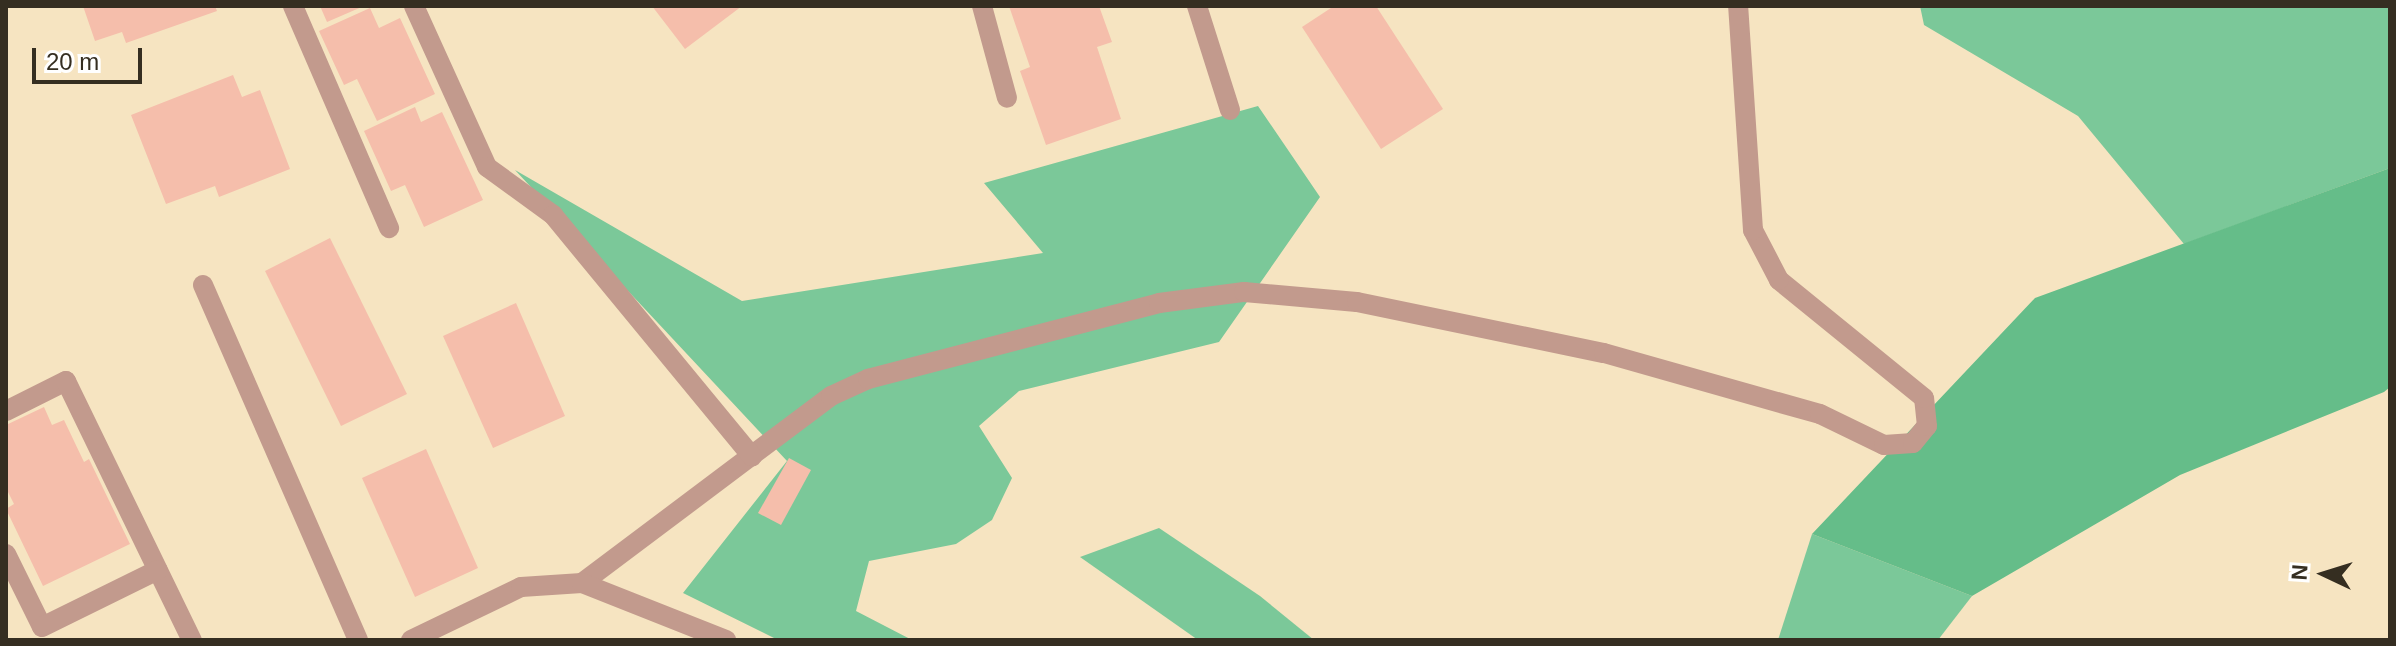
<!DOCTYPE html>
<style>
body{margin:0}
#map{position:relative;width:2396px;height:646px;overflow:hidden;background:#f6e4c1;font-family:Helvetica,sans-serif}
div>[style]{position:absolute}
[style*='--x']{left:calc(var(--x)*1px);top:calc(var(--y)*1px);width:calc(var(--w)*1px);rotate:calc(var(--a)*1deg)}
.green>*{inset:0;background:#7bc899}
.forest>*{inset:0;background:#65bd89}
.building>*{inset:0;background:#f5beab}
.lane>*{height:20px;margin:-10px;padding:0 10px;transform-origin:10px;border-radius:10px;background:#c29a8d}
.street>*{height:20px;margin:-10px;padding:0 10px;transform-origin:10px;border-radius:10px;background:#c29a8d}
span{translate:-50% -50%;white-space:nowrap;text-align:center;line-height:1.15;-webkit-text-stroke:6px #fff;paint-order:stroke}
.frame{position:absolute;inset:0;border:8px solid #352e21;pointer-events:none}
.north{position:absolute;left:2284px;top:534px;width:80px;height:80px;-webkit-text-stroke:6px #fff;paint-order:stroke;rotate:274deg;font-size:22px;font-weight:700;line-height:32px;text-align:center;color:#352e21}
.north::after{content:'';display:block;margin:auto;width:28px;height:36px;background:#352e21;clip-path:polygon(50% 0,100% 100%,50% 72%,0 100%)}
.scale{position:absolute;left:32px;top:48px;width:110px;height:36px;box-sizing:border-box;border:4px solid #352e21;border-top:0;padding-left:10px;font-size:24px;line-height:28px;white-space:nowrap;color:#352e21;-webkit-text-stroke:6px #fff;paint-order:stroke}
</style>
<div id="map">
<div class="green">
<div style="clip-path:polygon(1920px 6px,2390px 6px,2390px 168px,2184px 244px,2078px 116px,1924px 25px)"></div>
<div style="clip-path:polygon(1258px 106px,1320px 197px,1219px 342px,1019px 391px,979px 426px,1012px 478px,992px 520px,956px 544px,869px 561px,856px 611px,912px 640px,778px 640px,683px 593px,787px 461px,515px 170px,742px 301px,1043px 253px,984px 183px)"></div>
<div style="clip-path:polygon(1159px 528px,1260px 596px,1314px 640px,1198px 640px,1080px 557px)"></div>
<div style="clip-path:polygon(1812px 534px,1972px 596px,1938px 640px,1778px 640px)"></div>
</div>
<div class="forest">
<div style="clip-path:polygon(2390px 168px,2390px 387px,2384px 392px,2180px 475px,1972px 596px,1812px 534px,2035px 298px)"></div>
</div>
<div class="building">
<div style="clip-path:polygon(83px 6px,215px 6px,217px 11px,126px 43px,122px 32px,95px 41px)"></div>
<div style="clip-path:polygon(320px 6px,364px 6px,327px 22px)"></div>
<div style="clip-path:polygon(652px 6px,742px 6px,685px 49px)"></div>
<div style="clip-path:polygon(1009px 6px,1099px 6px,1112px 42px,1097px 47px,1121px 119px,1046px 145px,1020px 71px,1030px 67px)"></div>
<div style="clip-path:polygon(1334px 6px,1376px 6px,1443px 109px,1381px 149px,1302px 27px)"></div>
<div style="clip-path:polygon(370px 8px,379px 28px,400px 18px,435px 94px,377px 121px,357px 79px,344px 85px,319px 31px)"></div>
<div style="clip-path:polygon(233px 75px,242px 97px,260px 90px,290px 169px,219px 197px,215px 186px,166px 204px,131px 115px)"></div>
<div style="clip-path:polygon(415px 107px,421px 122px,442px 112px,483px 200px,424px 227px,405px 185px,391px 191px,364px 131px)"></div>
<div style="clip-path:polygon(330px 238px,407px 394px,341px 426px,265px 271px)"></div>
<div style="clip-path:polygon(516px 303px,565px 416px,493px 448px,443px 336px)"></div>
<div style="clip-path:polygon(44px 407px,52px 425px,64px 420px,84px 462px,89px 459px,130px 544px,43px 586px,6px 509px,14px 504px,6px 488px,6px 425px)"></div>
<div style="clip-path:polygon(426px 449px,478px 568px,415px 597px,362px 478px)"></div>
<div style="clip-path:polygon(789px 458px,811px 470px,781px 525px,758px 513px)"></div>
</div>
<div class="lane">
<div style="--x:582;--y:583;--w:311;--a:-36.9"></div>
<div style="--x:831;--y:396;--w:41;--a:-24.7"></div>
<div style="--x:868;--y:379;--w:301;--a:-14.6"></div>
<div style="--x:1159;--y:303;--w:86;--a:-7.4"></div>
<div style="--x:1244;--y:292;--w:113;--a:5.1"></div>
<div style="--x:1357;--y:302;--w:252;--a:11.7"></div>
<div style="--x:1604;--y:353;--w:224;--a:15.8"></div>
<div style="--x:1820;--y:414;--w:71;--a:25.8"></div>
<div style="--x:1884;--y:445;--w:29;--a:-4"></div>
<div style="--x:1913;--y:443;--w:22;--a:-51"></div>
<div style="--x:1927;--y:426;--w:28;--a:-96"></div>
<div style="--x:1924;--y:398;--w:187;--a:-140.9"></div>
<div style="--x:1779;--y:280;--w:56;--a:-117.5"></div>
<div style="--x:1753;--y:230;--w:225;--a:-93.8"></div>
</div>
<div class="street">
<div style="--x:293;--y:6;--w:242;--a:66.6"></div>
<div style="--x:414;--y:6;--w:177;--a:65.6"></div>
<div style="--x:487;--y:167;--w:82;--a:36"></div>
<div style="--x:553;--y:215;--w:313;--a:50.5"></div>
<div style="--x:982;--y:6;--w:95;--a:74.8"></div>
<div style="--x:1197;--y:6;--w:109;--a:72.4"></div>
<div style="--x:203;--y:285;--w:387;--a:66.4"></div>
<div style="--x:6;--y:411;--w:67;--a:-26.6"></div>
<div style="--x:66;--y:381;--w:288;--a:64.1"></div>
<div style="--x:6;--y:554;--w:81;--a:63.7"></div>
<div style="--x:42;--y:627;--w:129;--a:-26.2"></div>
<div style="--x:411;--y:640;--w:122;--a:-25.7"></div>
<div style="--x:521;--y:587;--w:61;--a:-3.8"></div>
<div style="--x:582;--y:583;--w:155;--a:21.6"></div>
</div>
<div class="frame"></div>
<div class="north">N</div>
<div class="scale">20 m</div>
</div>
